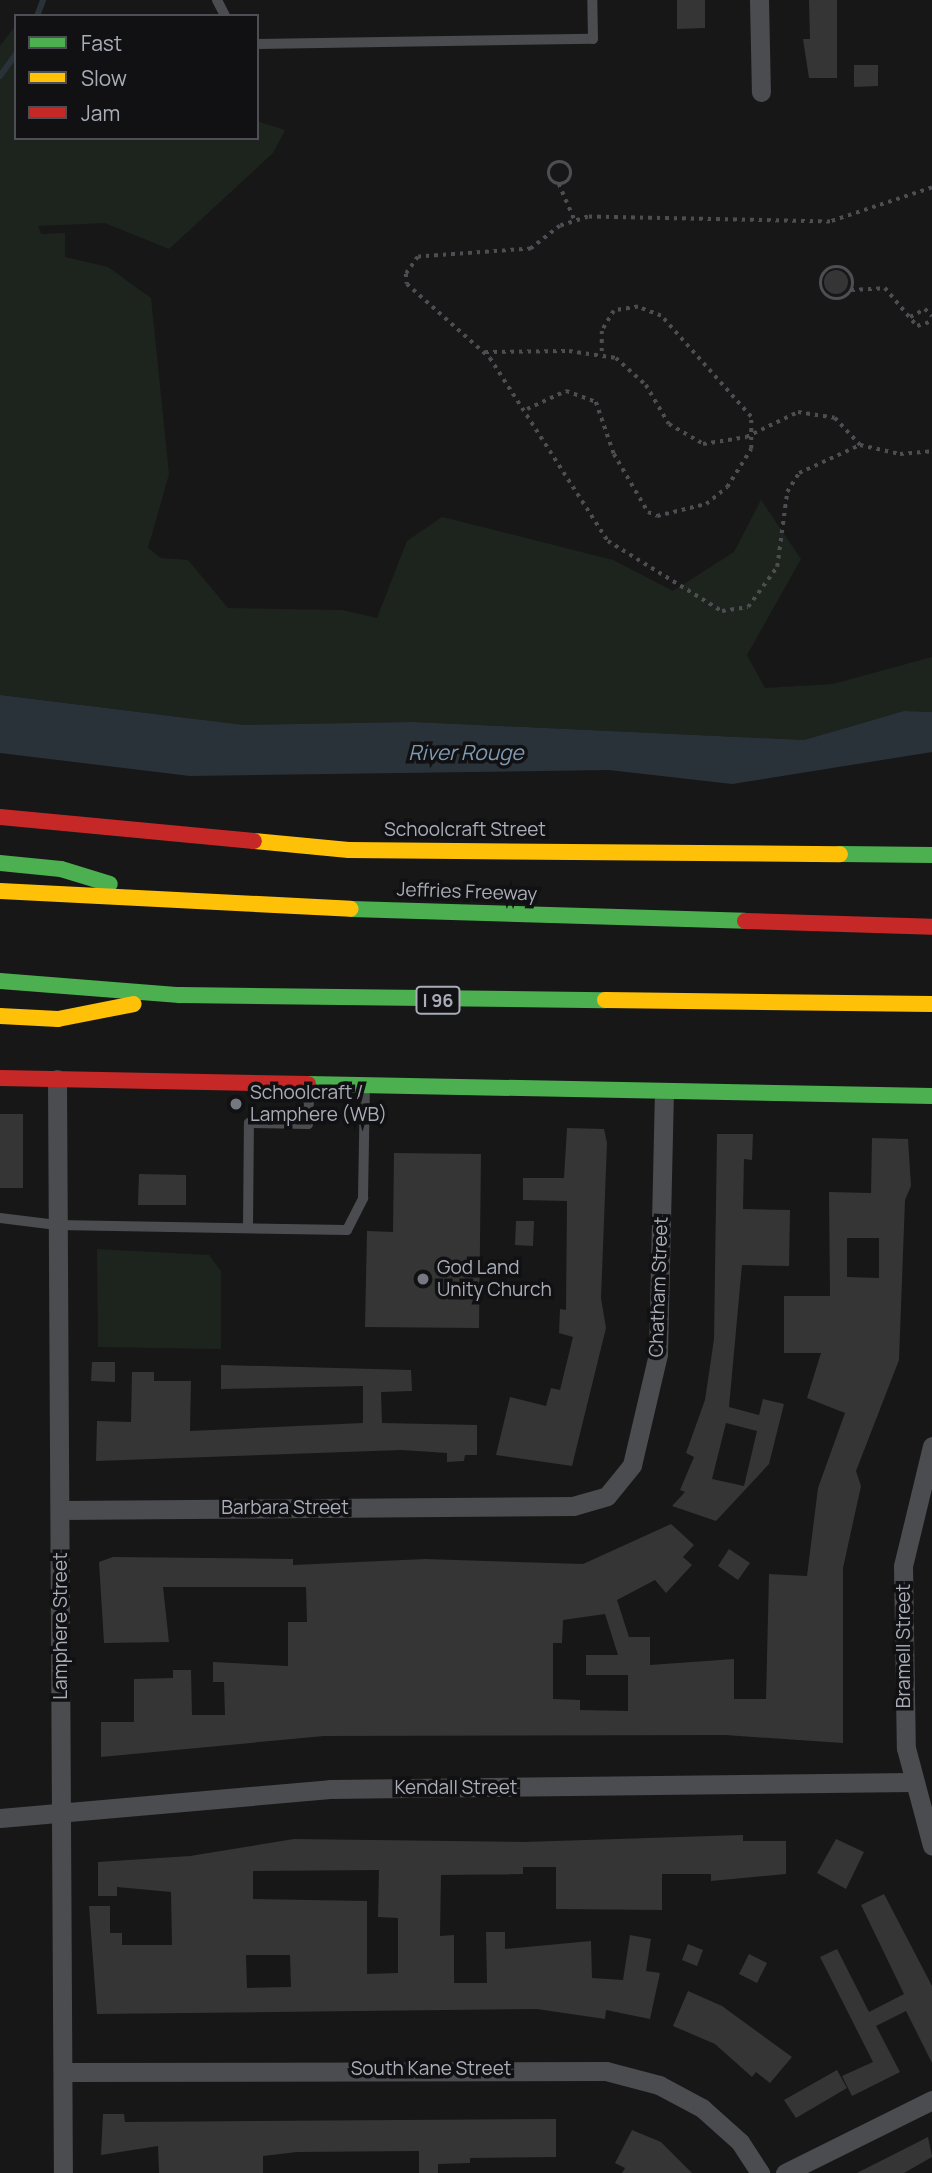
<!DOCTYPE html>
<style>
body{margin:0}
#map{position:relative;width:932px;height:2173px;overflow:hidden;background:#171717;font-family:Manrope,sans-serif}
div>[style]{position:absolute}
[style*='--x']{left:calc(var(--x)*1px);top:calc(var(--y)*1px);width:calc(var(--w)*1px);rotate:calc(var(--a)*1deg)}
.green>*{inset:0;background:#1d241e}
.water>*{inset:0;background:#2a3239}
.stream>*{height:6px;margin:-3px;padding:0 3px;transform-origin:3px;border-radius:3px;background:#2a3239}
.building>*{inset:0;background:#353536}
.round{border-radius:50%}
.path>*{height:3.5px;margin-top:-1.75px;transform-origin:0;background:repeating-linear-gradient(90deg,#4d4e52 0 3.5px,transparent 0 8.5px)}
.path>.ring{margin:-1.75px;padding:0;box-sizing:content-box;background:none;border:3.5px solid #4d4e52;border-radius:50%}
.lane>*{height:10px;margin:-5px;padding:0 5px;transform-origin:5px;border-radius:5px;background:#4b4c50}
.street>*{height:19px;margin:-9.5px;padding:0 9.5px;transform-origin:9.5px;border-radius:9.5px;background:#4b4c50}
.fast>*{height:16px;margin:-8px;padding:0 8px;transform-origin:8px;border-radius:8px;background:#4caf50}
.slow>*{height:16px;margin:-8px;padding:0 8px;transform-origin:8px;border-radius:8px;background:#ffc107}
.jam>*{height:16px;margin:-8px;padding:0 8px;transform-origin:8px;border-radius:8px;background:#c62828}
.dots>*{width:19px;height:19px;translate:-50% -50%;box-sizing:border-box;border:4px solid #111113;border-radius:50%}
span{translate:-50% -50%;white-space:nowrap;text-align:center;line-height:1.15;-webkit-text-stroke:7px #111113;paint-order:stroke}
.shield-label span{padding:2px 5px;background:#111113;border:2px solid;border-radius:5px;-webkit-text-stroke-width:0}
.shield-label{font-size:18px;color:#a8adb8;font-weight:700}
.street-label{font-size:19px;color:#a8adb8}
.poi-label{font-size:19px;color:#a8adb8}
.left{translate:0 -50%;text-align:left}
.water-label{font-size:21px;color:#7f9bb3;font-style:italic}
.legend{position:absolute;left:14px;top:14px;width:245px;height:126px;box-sizing:border-box;background:#111113;border:2px solid #4d4f55;margin:0;padding:9px 12px;list-style:none;font-size:21px;color:#a8adb8}
.legend li{display:flex;align-items:center;gap:14px;height:35px}
.legend b{width:35px;border:2px solid #4d4f55}
</style>
<div id="map">
<div class="green">
<div style="clip-path:polygon(16px 25px,16px 138px,257px 138px,257px 121px,285px 130px,273px 153px,169px 249px,105px 223px,38px 226px,41px 234px,65px 233px,65px 257px,108px 267px,151px 298px,169px 474px,148px 548px,161px 558px,188px 560px,228px 608px,342px 610px,377px 618px,407px 541px,442px 517px,613px 560px,673px 591px,734px 552px,761px 500px,801px 559px,747px 655px,765px 688px,833px 684px,932px 657px,932px 712px,904px 711px,804px 740px,413px 722px,244px 725px,0 695px,0 46px)"></div>
<div style="clip-path:polygon(97px 1249px,209px 1255px,221px 1271px,221px 1349px,98px 1347px)"></div>
</div>
<div class="water">
<div style="clip-path:polygon(0 695px,244px 725px,413px 722px,804px 740px,904px 711px,932px 712px,932px 752px,732px 784px,609px 770px,190px 776px,0 753px)"></div>
</div>
<div class="stream">
<div style="--x:37;--y:16;--w:17;--a:-69"></div>
<div style="--x:0;--y:76;--w:27;--a:-54"></div>
</div>
<div class="building">
<div style="clip-path:polygon(677px 0,705px 0,705px 28px,677px 29px)"></div>
<div style="clip-path:polygon(809px 0,837px 0,837px 78px,809px 78px,803px 39px,810px 39px)"></div>
<div style="clip-path:polygon(854px 65px,878px 65px,878px 86px,854px 87px)"></div>
<div class="round" style="left:824px;top:270px;width:24px;height:24px"></div>
<div style="clip-path:polygon(0 1114px,23px 1114px,23px 1188px,0 1188px)"></div>
<div style="clip-path:polygon(567px 1128px,604px 1129px,607px 1143px,601px 1298px,606px 1328px,572px 1466px,496px 1455px,510px 1397px,546px 1406px,551px 1388px,560px 1390px,573px 1337px,559px 1333px,560px 1309px,566px 1310px,567px 1201px,523px 1200px,523px 1178px,564px 1178px)"></div>
<div style="clip-path:polygon(evenodd,717px 1134px,753px 1134px,752px 1160px,744px 1159px,743px 1209px,790px 1210px,789px 1266px,742px 1265px,729px 1407px,759px 1415px,763px 1399px,784px 1404px,769px 1464px,716px 1521px,672px 1506px,685px 1492px,680px 1490px,694px 1457px,686px 1453px,705px 1400px,714px 1339px,717px 1134px,726px 1423px,757px 1431px,744px 1486px,712px 1479px,726px 1423px)"></div>
<div style="clip-path:polygon(evenodd,872px 1138px,908px 1139px,911px 1186px,905px 1200px,899px 1360px,856px 1471px,861px 1486px,843px 1568px,843px 1743px,725px 1735px,324px 1736px,101px 1757px,101px 1722px,134px 1722px,134px 1679px,173px 1678px,173px 1670px,191px 1670px,192px 1715px,225px 1715px,224px 1682px,213px 1682px,213px 1662px,288px 1666px,288px 1622px,307px 1622px,306px 1587px,163px 1587px,169px 1642px,104px 1643px,99px 1562px,113px 1557px,293px 1559px,293px 1565px,425px 1559px,583px 1564px,671px 1524px,694px 1545px,683px 1557px,692px 1565px,666px 1593px,655px 1580px,617px 1600px,629px 1637px,650px 1637px,650px 1665px,734px 1659px,734px 1699px,766px 1699px,769px 1574px,807px 1576px,818px 1488px,845px 1413px,807px 1398px,821px 1353px,784px 1353px,784px 1296px,830px 1296px,829px 1192px,871px 1193px,872px 1138px,847px 1238px,879px 1238px,879px 1278px,847px 1277px,847px 1238px,872px 1138px,605px 1614px,618px 1655px,586px 1655px,586px 1675px,628px 1675px,628px 1711px,580px 1710px,580px 1700px,553px 1699px,553px 1643px,562px 1643px,563px 1620px,605px 1614px)"></div>
<div style="clip-path:polygon(394px 1153px,481px 1154px,479px 1328px,365px 1327px,367px 1231px,393px 1232px)"></div>
<div style="clip-path:polygon(139px 1174px,186px 1175px,186px 1205px,138px 1205px)"></div>
<div style="clip-path:polygon(516px 1221px,534px 1221px,533px 1246px,515px 1245px)"></div>
<div style="clip-path:polygon(92px 1362px,115px 1362px,115px 1382px,91px 1381px)"></div>
<div style="clip-path:polygon(221px 1365px,411px 1370px,412px 1391px,381px 1392px,382px 1423px,477px 1425px,477px 1455px,465px 1455px,464px 1461px,447px 1462px,447px 1453px,401px 1450px,96px 1461px,97px 1421px,131px 1422px,132px 1372px,154px 1372px,154px 1381px,191px 1381px,190px 1431px,363px 1423px,363px 1386px,221px 1389px)"></div>
<div style="clip-path:polygon(729px 1549px,750px 1563px,738px 1580px,718px 1566px)"></div>
<div style="clip-path:polygon(evenodd,743px 1835px,743px 1841px,786px 1841px,786px 1874px,711px 1881px,711px 1874px,662px 1874px,662px 1910px,556px 1909px,556px 1867px,523px 1867px,523px 1874px,441px 1875px,440px 1936px,454px 1935px,454px 1983px,487px 1983px,486px 1932px,505px 1932px,505px 1949px,591px 1941px,592px 1978px,623px 1980px,630px 1935px,651px 1939px,646px 1971px,660px 1973px,650px 2019px,606px 2010px,605px 2019px,537px 2009px,97px 2014px,89px 1906px,110px 1906px,110px 1933px,122px 1933px,122px 1945px,172px 1945px,171px 1892px,117px 1887px,117px 1896px,98px 1896px,98px 1862px,190px 1856px,294px 1839px,523px 1842px,743px 1835px,379px 1870px,378px 1917px,398px 1918px,398px 1973px,367px 1974px,367px 1901px,253px 1899px,253px 1871px,379px 1870px,743px 1835px,246px 1955px,290px 1955px,291px 1987px,247px 1988px,246px 1955px)"></div>
<div style="clip-path:polygon(836px 1839px,864px 1852px,846px 1889px,817px 1873px)"></div>
<div style="clip-path:polygon(884px 1894px,932px 1986px,932px 2063px,906px 2011px,876px 2026px,900px 2072px,852px 2096px,842px 2076px,873px 2062px,820px 1957px,837px 1949px,869px 2012px,904px 1994px,861px 1905px)"></div>
<div style="clip-path:polygon(688px 1944px,703px 1950px,697px 1966px,682px 1960px)"></div>
<div style="clip-path:polygon(749px 1954px,767px 1963px,757px 1983px,739px 1974px)"></div>
<div style="clip-path:polygon(688px 1991px,722px 2006px,792px 2057px,770px 2083px,756px 2072px,752px 2077px,715px 2044px,673px 2026px)"></div>
<div style="clip-path:polygon(837px 2070px,847px 2088px,796px 2118px,784px 2100px)"></div>
<div style="clip-path:polygon(103px 2114px,124px 2114px,125px 2122px,556px 2119px,556px 2157px,470px 2158px,470px 2163px,438px 2164px,438px 2173px,419px 2173px,419px 2151px,297px 2152px,263px 2156px,263px 2173px,159px 2173px,158px 2146px,101px 2155px)"></div>
<div style="clip-path:polygon(632px 2130px,661px 2142px,692px 2173px,622px 2173px,625px 2168px,615px 2163px)"></div>
<div style="clip-path:polygon(928px 2137px,932px 2157px,904px 2173px,857px 2173px)"></div>
</div>
<div class="path">
<div class="ring" style="left:549px;top:162px;width:18.5px;height:18.5px"></div>
<div style="--x:559;--y:184;--w:40;--a:66.6"></div>
<div style="--x:932;--y:188;--w:108;--a:161.6"></div>
<div style="--x:830;--y:222;--w:242;--a:-178.8"></div>
<div style="--x:588;--y:217;--w:29;--a:162"></div>
<div style="--x:560;--y:226;--w:37;--a:142"></div>
<div style="--x:531;--y:249;--w:113;--a:176"></div>
<div style="--x:418;--y:257;--w:21;--a:125"></div>
<div style="--x:406;--y:274;--w:10;--a:84"></div>
<div style="--x:407;--y:284;--w:111;--a:41.7"></div>
<div style="--x:490;--y:358;--w:218;--a:57.2"></div>
<div style="--x:608;--y:541;--w:134;--a:31.6"></div>
<div style="--x:722;--y:611;--w:26;--a:-9"></div>
<div style="--x:748;--y:607;--w:49;--a:-54.1"></div>
<div style="--x:777;--y:567;--w:76;--a:-82.4"></div>
<div style="--x:787;--y:492;--w:22;--a:-58"></div>
<div style="--x:799;--y:473;--w:67;--a:-24.7"></div>
<div style="--x:860;--y:445;--w:41;--a:12.7"></div>
<div style="--x:900;--y:454;--w:32;--a:-5"></div>
<div class="ring" style="left:821px;top:267px;width:28.5px;height:28.5px"></div>
<div style="--x:851;--y:290;--w:34;--a:-3"></div>
<div style="--x:885;--y:288;--w:50;--a:49.9"></div>
<div style="--x:917;--y:326;--w:16;--a:-18"></div>
<div style="--x:910;--y:317;--w:17;--a:-28"></div>
<div style="--x:925;--y:309;--w:10;--a:45"></div>
<div style="--x:485;--y:352;--w:84;--a:-0.7"></div>
<div style="--x:569;--y:351;--w:48;--a:8.5"></div>
<div style="--x:616;--y:358;--w:40;--a:42"></div>
<div style="--x:646;--y:385;--w:45;--a:59.5"></div>
<div style="--x:669;--y:424;--w:39;--a:30"></div>
<div style="--x:703;--y:444;--w:44;--a:-9.2"></div>
<div style="--x:746;--y:437;--w:58;--a:-25.7"></div>
<div style="--x:798;--y:412;--w:37;--a:9"></div>
<div style="--x:835;--y:418;--w:37;--a:47"></div>
<div style="--x:527;--y:409;--w:43;--a:-24.8"></div>
<div style="--x:566;--y:391;--w:32;--a:20"></div>
<div style="--x:596;--y:402;--w:55;--a:70.9"></div>
<div style="--x:614;--y:454;--w:67;--a:59.6"></div>
<div style="--x:648;--y:512;--w:10;--a:24"></div>
<div style="--x:657;--y:516;--w:50;--a:-13.8"></div>
<div style="--x:706;--y:504;--w:27;--a:-39"></div>
<div style="--x:727;--y:487;--w:45;--a:-57.7"></div>
<div style="--x:751;--y:449;--w:32;--a:-90"></div>
<div style="--x:751;--y:417;--w:135;--a:-131.7"></div>
<div style="--x:661;--y:316;--w:25;--a:-159"></div>
<div style="--x:638;--y:307;--w:24;--a:171"></div>
<div style="--x:614;--y:311;--w:23;--a:121"></div>
<div style="--x:602;--y:331;--w:23;--a:90"></div>
</div>
<div class="lane">
<div style="--x:217;--y:0;--w:18;--a:63"></div>
<div style="--x:257;--y:44;--w:336;--a:-0.9"></div>
<div style="--x:593;--y:39;--w:39;--a:-91"></div>
<div style="--x:0;--y:1218;--w:57;--a:7"></div>
<div style="--x:57;--y:1225;--w:290;--a:1"></div>
<div style="--x:347;--y:1230;--w:36;--a:-63"></div>
<div style="--x:363;--y:1198;--w:110;--a:-89"></div>
<div style="--x:248;--y:1228;--w:105;--a:-89.5"></div>
<div style="--x:249;--y:1123;--w:59;--a:1"></div>
<div style="--x:308;--y:1124;--w:37;--a:-88"></div>
</div>
<div class="street">
<div style="--x:759;--y:0;--w:92;--a:88.8"></div>
<div style="--x:57;--y:1079;--w:1094;--a:89.69"></div>
<div style="--x:932;--y:1446;--w:123;--a:103.6"></div>
<div style="--x:903;--y:1566;--w:182;--a:89.1"></div>
<div style="--x:906;--y:1748;--w:101;--a:75.1"></div>
<div style="--x:60;--y:1510;--w:513;--a:-0.45"></div>
<div style="--x:573;--y:1506;--w:35;--a:-16"></div>
<div style="--x:607;--y:1496;--w:40;--a:-51"></div>
<div style="--x:632;--y:1465;--w:114;--a:-76.8"></div>
<div style="--x:658;--y:1354;--w:262;--a:-88.7"></div>
<div style="--x:0;--y:1818;--w:331;--a:-5"></div>
<div style="--x:330;--y:1789;--w:583;--a:-0.69"></div>
<div style="--x:63;--y:2072;--w:543;--a:-0.11"></div>
<div style="--x:606;--y:2071;--w:55;--a:14.8"></div>
<div style="--x:659;--y:2085;--w:49;--a:28.1"></div>
<div style="--x:702;--y:2108;--w:51;--a:41.8"></div>
<div style="--x:740;--y:2142;--w:37;--a:57"></div>
<div style="--x:785;--y:2173;--w:164;--a:-26.4"></div>
</div>
<div class="fast">
<div style="--x:840;--y:854;--w:92;--a:0.6"></div>
<div style="--x:0;--y:863;--w:61;--a:5.6"></div>
<div style="--x:61;--y:869;--w:51;--a:17"></div>
<div style="--x:351;--y:909;--w:394;--a:1.7"></div>
<div style="--x:0;--y:981;--w:180;--a:4.5"></div>
<div style="--x:179;--y:995;--w:426;--a:0.7"></div>
<div style="--x:308;--y:1084;--w:624;--a:1.1"></div>
</div>
<div class="slow">
<div style="--x:254;--y:841;--w:95;--a:5.4"></div>
<div style="--x:349;--y:850;--w:491;--a:0.5"></div>
<div style="--x:0;--y:891;--w:351;--a:2.9"></div>
<div style="--x:605;--y:1000;--w:327;--a:0.7"></div>
<div style="--x:0;--y:1016;--w:58;--a:3"></div>
<div style="--x:58;--y:1019;--w:77;--a:-11.2"></div>
</div>
<div class="jam">
<div style="--x:0;--y:817;--w:255;--a:5.4"></div>
<div style="--x:745;--y:921;--w:187;--a:1.8"></div>
<div style="--x:0;--y:1078;--w:308;--a:1.1"></div>
</div>
<div class="dots">
<div style="left:236px;top:1104px;background:#757880"></div>
<div style="left:423px;top:1279px;background:#757880"></div>
</div>
<div class="shield-label">
<span style="left:438px;top:1000px">I 96</span>
</div>
<div class="street-label">
<span style="left:465px;top:830px">Schoolcraft Street</span>
<span style="left:467px;top:892px;rotate:2deg">Jeffries Freeway</span>
<span style="left:659px;top:1287px;rotate:-88deg">Chatham Street</span>
<span style="left:285px;top:1508px">Barbara Street</span>
<span style="left:61px;top:1626px;rotate:-90deg">Lamphere Street</span>
<span style="left:904px;top:1646px;rotate:-90deg">Bramell Street</span>
<span style="left:456px;top:1788px">Kendall Street</span>
<span style="left:431px;top:2069px">South Kane Street</span>
</div>
<div class="poi-label">
<span class="left" style="left:250px;top:1104px">Schoolcraft /<br>Lamphere (WB)</span>
<span class="left" style="left:437px;top:1279px">God Land<br>Unity Church</span>
</div>
<div class="water-label">
<span style="left:466px;top:752px">River Rouge</span>
</div>
<ul class="legend">
<li><b style="height:9px;background:#4caf50"></b>Fast</li>
<li><b style="height:9px;background:#ffc107"></b>Slow</li>
<li><b style="height:9px;background:#c62828"></b>Jam</li>
</ul>
</div>
